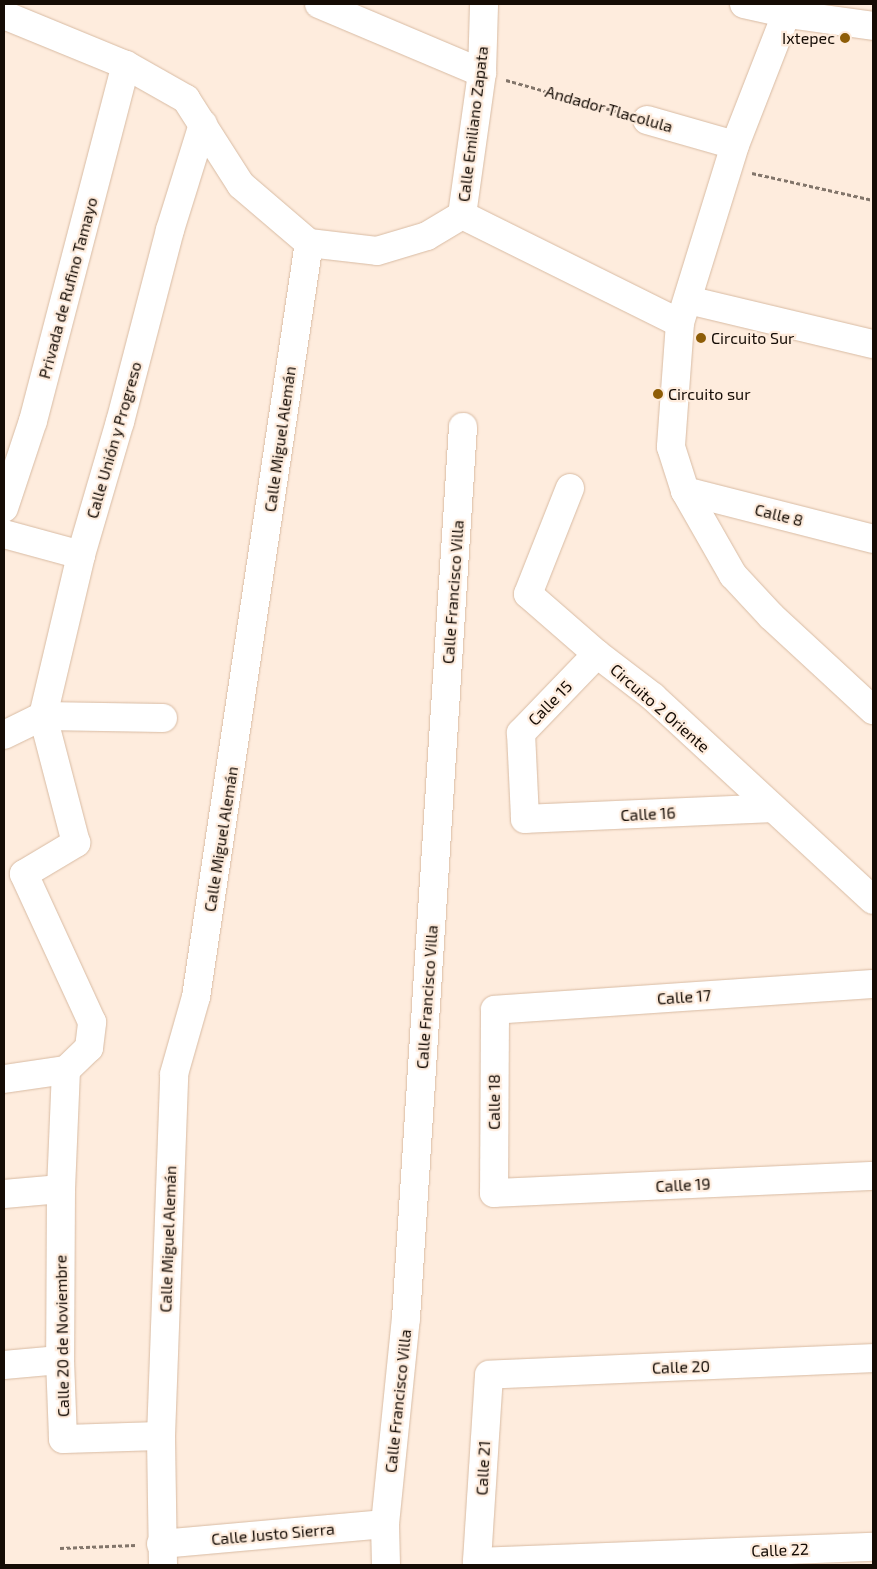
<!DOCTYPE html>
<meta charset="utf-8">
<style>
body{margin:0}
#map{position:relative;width:877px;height:1569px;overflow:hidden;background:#feecdd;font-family:"Exo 2",sans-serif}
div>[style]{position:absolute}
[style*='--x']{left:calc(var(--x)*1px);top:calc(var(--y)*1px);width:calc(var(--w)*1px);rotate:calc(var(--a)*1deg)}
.path>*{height:3px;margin-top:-1.5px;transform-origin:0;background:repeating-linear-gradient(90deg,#82756a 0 4px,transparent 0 6.5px)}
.roads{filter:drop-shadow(0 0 1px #d8bba3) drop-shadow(0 0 1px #d8bba3)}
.minor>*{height:28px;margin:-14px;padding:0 14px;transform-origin:14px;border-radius:14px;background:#fff}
.dots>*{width:14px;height:14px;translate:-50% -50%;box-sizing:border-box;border:2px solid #feecdd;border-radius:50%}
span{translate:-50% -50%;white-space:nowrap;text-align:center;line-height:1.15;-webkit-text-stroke:4.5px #feecdd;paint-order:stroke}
.poi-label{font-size:16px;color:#150c05}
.right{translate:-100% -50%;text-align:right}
.left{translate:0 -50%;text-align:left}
.street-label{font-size:16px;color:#150c05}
.frame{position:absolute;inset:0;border:5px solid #150c05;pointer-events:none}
</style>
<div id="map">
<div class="path">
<div style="--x:506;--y:80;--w:122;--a:15.8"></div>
<div style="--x:752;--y:173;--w:124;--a:12.6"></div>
<div style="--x:60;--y:1548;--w:76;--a:-2.3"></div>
</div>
<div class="roads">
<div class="minor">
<div style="--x:319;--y:4;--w:177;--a:22.9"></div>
<div style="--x:744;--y:4;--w:45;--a:12.8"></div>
<div style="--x:788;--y:14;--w:86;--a:8"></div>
<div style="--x:790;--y:4;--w:151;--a:111.3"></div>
<div style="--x:735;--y:145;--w:186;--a:107.2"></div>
<div style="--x:680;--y:323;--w:124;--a:94.2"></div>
<div style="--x:671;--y:447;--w:46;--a:72.3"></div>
<div style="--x:685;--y:491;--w:97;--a:60.3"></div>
<div style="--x:733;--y:575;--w:56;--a:47.2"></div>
<div style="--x:771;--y:616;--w:139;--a:42.7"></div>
<div style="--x:4;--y:15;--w:132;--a:22.3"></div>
<div style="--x:126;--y:65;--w:69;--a:29.5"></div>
<div style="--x:186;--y:99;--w:102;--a:57.4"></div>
<div style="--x:241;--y:185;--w:89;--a:40.5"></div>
<div style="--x:309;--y:243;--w:68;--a:6.7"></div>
<div style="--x:377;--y:251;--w:52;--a:-16.7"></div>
<div style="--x:427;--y:236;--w:41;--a:-31"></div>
<div style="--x:647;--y:120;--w:91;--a:15.9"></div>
<div style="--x:462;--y:215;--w:243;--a:26.4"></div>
<div style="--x:462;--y:215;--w:143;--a:-82"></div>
<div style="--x:482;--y:73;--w:69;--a:-88.3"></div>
<div style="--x:688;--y:300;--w:190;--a:13.4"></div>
<div style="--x:570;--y:488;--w:114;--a:111.6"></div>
<div style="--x:528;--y:594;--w:91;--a:41"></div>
<div style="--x:597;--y:654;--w:71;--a:37.5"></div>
<div style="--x:653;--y:697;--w:299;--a:42.7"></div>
<div style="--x:685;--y:491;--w:194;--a:14.3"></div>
<div style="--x:4;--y:508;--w:92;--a:-71.6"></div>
<div style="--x:33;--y:421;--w:368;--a:-75.4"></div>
<div style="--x:4;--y:534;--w:80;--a:15.3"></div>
<div style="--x:597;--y:654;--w:110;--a:133.9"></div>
<div style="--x:521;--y:733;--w:86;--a:87.3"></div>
<div style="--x:525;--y:819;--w:247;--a:-2.5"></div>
<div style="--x:4;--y:735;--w:43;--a:-26"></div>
<div style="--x:43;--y:716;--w:165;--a:-76.7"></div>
<div style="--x:81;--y:555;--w:139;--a:-73.7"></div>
<div style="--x:120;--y:422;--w:198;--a:-75.4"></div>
<div style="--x:170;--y:230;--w:111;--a:-72.7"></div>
<div style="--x:873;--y:984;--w:379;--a:176.1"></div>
<div style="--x:495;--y:1010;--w:183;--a:90.3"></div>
<div style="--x:494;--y:1193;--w:379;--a:-2.6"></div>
<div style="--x:66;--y:1070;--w:32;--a:-44"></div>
<div style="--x:89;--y:1048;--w:26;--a:-83"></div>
<div style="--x:92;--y:1022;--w:163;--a:-114.7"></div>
<div style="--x:24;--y:874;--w:61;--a:-30.8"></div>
<div style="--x:76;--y:843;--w:131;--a:-104.6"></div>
<div style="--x:43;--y:716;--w:120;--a:1"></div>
<div style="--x:66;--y:1070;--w:119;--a:92.4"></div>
<div style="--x:61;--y:1189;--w:171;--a:90.3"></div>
<div style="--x:60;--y:1360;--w:79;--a:87.8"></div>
<div style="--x:63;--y:1439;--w:98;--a:-1.8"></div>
<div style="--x:4;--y:1079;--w:63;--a:-8.3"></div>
<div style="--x:4;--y:1194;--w:57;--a:-5"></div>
<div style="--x:873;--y:1358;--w:384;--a:177.5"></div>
<div style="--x:489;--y:1375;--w:187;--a:93.7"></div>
<div style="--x:477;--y:1562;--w:396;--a:-2.2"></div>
<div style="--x:4;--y:1365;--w:56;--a:-5.1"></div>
<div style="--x:161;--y:1544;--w:225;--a:-5.1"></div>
<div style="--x:163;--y:1565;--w:129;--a:-90.9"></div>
<div style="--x:161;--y:1436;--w:362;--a:-87.9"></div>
<div style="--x:174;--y:1074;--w:80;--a:-74.1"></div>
<div style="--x:196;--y:997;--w:762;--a:-81.48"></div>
<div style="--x:386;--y:1565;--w:41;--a:-91.4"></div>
<div style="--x:385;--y:1524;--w:207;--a:-84.2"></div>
<div style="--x:406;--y:1318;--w:893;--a:-86.34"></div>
</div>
</div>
<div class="dots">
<div style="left:845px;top:38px;background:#8e5d07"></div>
<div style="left:701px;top:338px;background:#8e5d07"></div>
<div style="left:658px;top:394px;background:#8e5d07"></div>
</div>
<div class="poi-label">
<span class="right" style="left:835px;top:38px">Ixtepec</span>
<span class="left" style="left:711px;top:338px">Circuito Sur</span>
<span class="left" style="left:668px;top:394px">Circuito sur</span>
</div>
<div class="street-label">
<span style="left:609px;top:109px;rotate:16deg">Andador Tlacolula</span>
<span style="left:473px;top:124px;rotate:-83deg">Calle Emiliano Zapata</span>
<span style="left:68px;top:288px;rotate:-75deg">Privada de Rufino Tamayo</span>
<span style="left:280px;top:439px;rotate:-82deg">Calle Miguel Alemán</span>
<span style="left:114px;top:440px;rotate:-74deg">Calle Unión y Progreso</span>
<span style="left:779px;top:515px;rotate:14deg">Calle 8</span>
<span style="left:453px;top:592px;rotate:-86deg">Calle Francisco Villa</span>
<span style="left:550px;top:703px;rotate:-46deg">Calle 15</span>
<span style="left:660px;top:708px;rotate:41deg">Circuito 2 Oriente</span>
<span style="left:648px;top:814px;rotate:-3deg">Calle 16</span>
<span style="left:221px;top:839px;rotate:-81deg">Calle Miguel Alemán</span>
<span style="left:427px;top:997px;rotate:-86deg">Calle Francisco Villa</span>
<span style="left:684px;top:997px;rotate:-4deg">Calle 17</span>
<span style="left:494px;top:1102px;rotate:-90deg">Calle 18</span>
<span style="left:683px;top:1185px;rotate:-3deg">Calle 19</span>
<span style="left:168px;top:1239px;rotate:-88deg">Calle Miguel Alemán</span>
<span style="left:62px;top:1336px;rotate:-91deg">Calle 20 de Noviembre</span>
<span style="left:681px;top:1367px;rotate:-2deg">Calle 20</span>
<span style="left:398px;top:1401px;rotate:-84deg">Calle Francisco Villa</span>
<span style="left:483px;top:1468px;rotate:-87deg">Calle 21</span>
<span style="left:273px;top:1534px;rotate:-5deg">Calle Justo Sierra</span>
<span style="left:780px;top:1550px;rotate:-2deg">Calle 22</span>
</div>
<div class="frame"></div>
</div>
